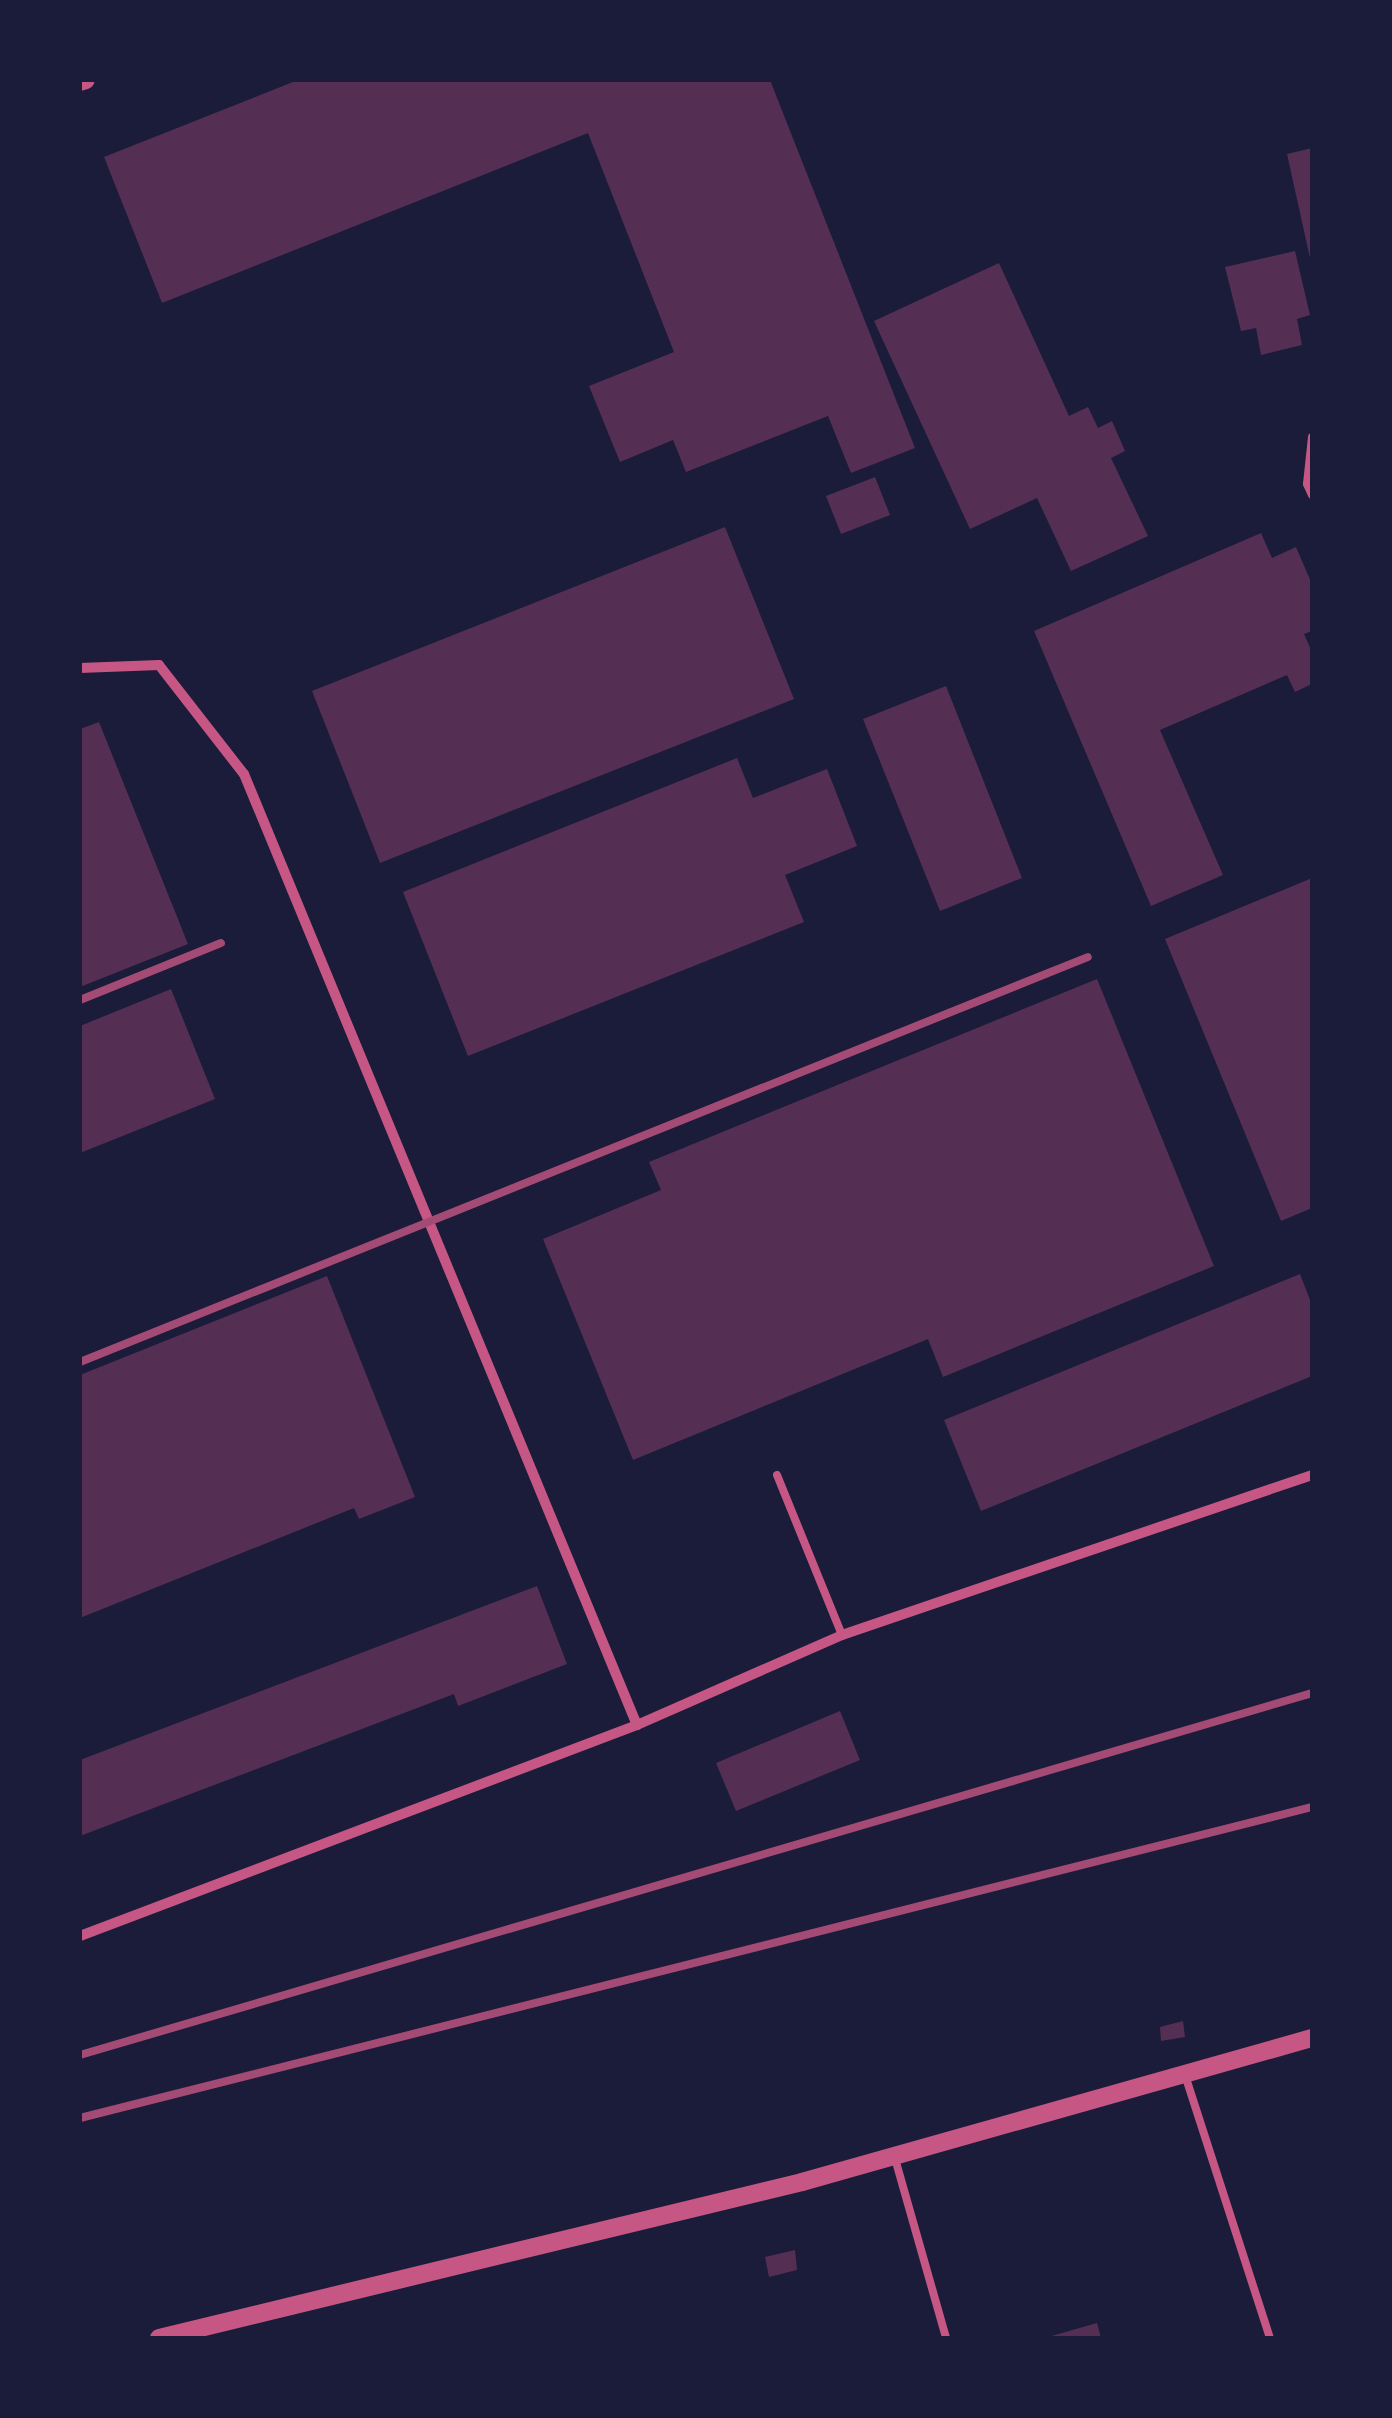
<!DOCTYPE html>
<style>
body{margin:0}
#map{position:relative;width:1392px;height:2418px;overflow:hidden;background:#1b1b3a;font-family:Manrope,sans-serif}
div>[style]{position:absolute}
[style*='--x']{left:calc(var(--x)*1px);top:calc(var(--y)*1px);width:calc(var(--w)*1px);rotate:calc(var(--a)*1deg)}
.building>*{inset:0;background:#542f53}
.service>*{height:8px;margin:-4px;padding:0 4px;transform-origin:4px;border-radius:4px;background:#c65784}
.minor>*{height:10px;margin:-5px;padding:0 5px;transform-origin:5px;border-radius:5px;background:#c65784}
.tertiary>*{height:18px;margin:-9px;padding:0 9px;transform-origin:9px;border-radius:9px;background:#c65784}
.rail>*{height:8px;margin:-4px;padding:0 4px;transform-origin:4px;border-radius:4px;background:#a44b75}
span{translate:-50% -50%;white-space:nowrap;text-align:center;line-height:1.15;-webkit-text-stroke:8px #1b1b3a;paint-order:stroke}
.frame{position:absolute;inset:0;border:82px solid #1b1b3a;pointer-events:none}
</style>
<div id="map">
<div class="building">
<div style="clip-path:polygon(298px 80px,770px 80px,915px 448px,851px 473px,828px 416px,686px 472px,673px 440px,620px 462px,589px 386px,674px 352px,588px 133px,162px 303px,104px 157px)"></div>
<div style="clip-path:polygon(1312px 148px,1312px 258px,1310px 258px,1287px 154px)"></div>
<div style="clip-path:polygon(1295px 251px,1310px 315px,1297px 319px,1302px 345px,1261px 355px,1256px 328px,1241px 331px,1225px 267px)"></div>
<div style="clip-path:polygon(999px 263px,1069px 416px,1088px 407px,1098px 428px,1112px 421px,1125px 451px,1111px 458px,1148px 536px,1071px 571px,1037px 498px,970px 529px,874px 321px)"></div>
<div style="clip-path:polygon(875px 477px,890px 515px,841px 534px,826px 496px)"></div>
<div style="clip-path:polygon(725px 527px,794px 699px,380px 863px,312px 691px)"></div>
<div style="clip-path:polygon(1261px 533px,1272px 558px,1296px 547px,1312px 584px,1312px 631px,1304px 634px,1312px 652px,1312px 684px,1295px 692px,1287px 675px,1160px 730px,1223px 875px,1151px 906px,1034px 631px)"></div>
<div style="clip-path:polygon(946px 686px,1022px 878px,940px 911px,863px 719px)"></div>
<div style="clip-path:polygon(99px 722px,188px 944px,80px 987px,80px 729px)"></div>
<div style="clip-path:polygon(737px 758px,753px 798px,827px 769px,857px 846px,785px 875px,804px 922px,468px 1056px,403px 892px)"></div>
<div style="clip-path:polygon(1312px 878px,1312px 1208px,1281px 1221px,1165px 939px)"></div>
<div style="clip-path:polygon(1097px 979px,1214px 1266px,943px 1377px,928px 1339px,633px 1460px,543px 1239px,661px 1190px,649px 1162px)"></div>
<div style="clip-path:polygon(171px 989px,215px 1099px,80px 1153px,80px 1026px)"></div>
<div style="clip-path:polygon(1300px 1274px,1312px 1305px,1312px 1376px,981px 1511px,944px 1420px)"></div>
<div style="clip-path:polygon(327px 1276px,415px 1497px,359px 1519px,354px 1508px,80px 1618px,80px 1375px)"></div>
<div style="clip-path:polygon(537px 1586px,567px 1664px,458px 1706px,454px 1694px,80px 1836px,80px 1760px)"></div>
<div style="clip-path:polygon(840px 1711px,860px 1760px,736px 1811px,716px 1763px)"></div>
<div style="clip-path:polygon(1183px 2021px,1185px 2037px,1161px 2041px,1160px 2027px)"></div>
<div style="clip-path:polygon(795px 2250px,797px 2270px,769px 2277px,765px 2257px)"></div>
<div style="clip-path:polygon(1097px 2323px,1101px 2338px,1048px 2338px,1048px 2337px)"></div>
</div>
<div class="service">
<div style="--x:1312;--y:437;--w:47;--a:96.1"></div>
<div style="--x:1307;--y:484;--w:12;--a:66"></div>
<div style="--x:777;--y:1475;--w:173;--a:67.9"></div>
<div style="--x:1185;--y:2075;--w:276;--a:72.1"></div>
<div style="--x:894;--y:2155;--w:190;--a:74.1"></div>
</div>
<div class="minor">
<div style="--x:80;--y:668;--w:79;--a:-2.2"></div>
<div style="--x:159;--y:665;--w:138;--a:52.1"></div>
<div style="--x:244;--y:774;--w:1029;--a:67.55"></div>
<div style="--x:80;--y:1936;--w:596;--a:-20.75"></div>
<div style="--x:637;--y:1725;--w:224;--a:-23.7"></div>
<div style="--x:842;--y:1635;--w:496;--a:-18.8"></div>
</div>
<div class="tertiary">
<div style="--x:80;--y:82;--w:6;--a:-18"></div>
<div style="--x:159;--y:2338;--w:662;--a:-13.64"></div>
<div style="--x:802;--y:2182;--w:530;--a:-15.77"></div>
</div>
<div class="rail">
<div style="--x:80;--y:1000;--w:152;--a:-22"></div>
<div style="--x:80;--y:1362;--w:1086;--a:-21.89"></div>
<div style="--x:80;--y:2055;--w:1284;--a:-16.37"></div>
<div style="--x:80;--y:2118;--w:1271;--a:-14.17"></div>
</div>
<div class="frame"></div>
</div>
